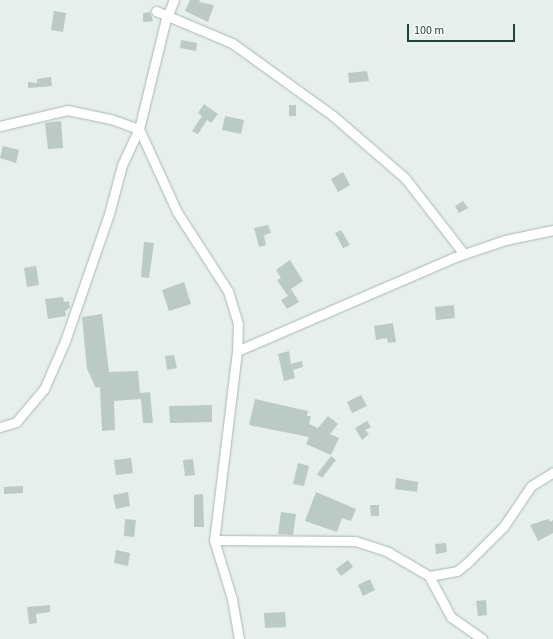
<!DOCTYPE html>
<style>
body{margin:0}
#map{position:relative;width:553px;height:639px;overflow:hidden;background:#e6efeb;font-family:"Source Sans 3",sans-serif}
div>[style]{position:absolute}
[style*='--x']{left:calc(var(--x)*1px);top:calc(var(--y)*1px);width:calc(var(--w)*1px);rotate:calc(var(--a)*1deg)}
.building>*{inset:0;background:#bbcac4}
.roads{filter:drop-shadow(0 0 1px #a8b8b2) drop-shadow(0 0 1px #a8b8b2)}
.minor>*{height:9px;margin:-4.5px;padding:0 4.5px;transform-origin:4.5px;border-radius:4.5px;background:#fff}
span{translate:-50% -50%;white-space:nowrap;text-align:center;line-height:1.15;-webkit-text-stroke:3px #f7fbf9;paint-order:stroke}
.scale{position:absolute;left:407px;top:24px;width:108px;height:18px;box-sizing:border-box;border:2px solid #24423a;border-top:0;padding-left:5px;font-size:12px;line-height:14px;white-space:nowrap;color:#24423a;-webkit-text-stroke:3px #f7fbf9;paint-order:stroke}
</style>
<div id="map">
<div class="building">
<div style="clip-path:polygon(190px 0,200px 0,199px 2px,214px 5px,208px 22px,185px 11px)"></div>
<div style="clip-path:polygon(54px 11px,66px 13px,63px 32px,51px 30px)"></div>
<div style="clip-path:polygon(150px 12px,153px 21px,143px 22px,143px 13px)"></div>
<div style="clip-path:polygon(181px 40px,197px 43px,196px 51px,180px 48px)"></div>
<div style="clip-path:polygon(367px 71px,369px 81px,349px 83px,348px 73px)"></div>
<div style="clip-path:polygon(51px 77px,52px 86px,28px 88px,28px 82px,37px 83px,37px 79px)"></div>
<div style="clip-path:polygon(204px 104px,218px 114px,211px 123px,207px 120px,198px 134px,192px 131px,202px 116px,198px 113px)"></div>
<div style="clip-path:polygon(289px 105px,296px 105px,296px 116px,289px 116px)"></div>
<div style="clip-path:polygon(225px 116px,244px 120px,241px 134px,222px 130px)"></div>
<div style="clip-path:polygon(61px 121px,63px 148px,48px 149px,45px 123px)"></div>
<div style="clip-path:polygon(3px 146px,19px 150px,16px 163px,0 158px)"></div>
<div style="clip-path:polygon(343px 172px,350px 185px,338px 192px,331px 179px)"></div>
<div style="clip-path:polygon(463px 201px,468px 208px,459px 213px,455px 206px)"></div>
<div style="clip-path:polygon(268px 225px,271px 233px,264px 235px,266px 245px,259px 247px,254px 228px)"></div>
<div style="clip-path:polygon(341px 230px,350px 245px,343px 248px,335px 233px)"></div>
<div style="clip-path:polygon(144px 242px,154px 243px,149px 278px,141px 277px)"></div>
<div style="clip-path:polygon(290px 260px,303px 281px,291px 289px,299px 302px,287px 309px,281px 300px,288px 296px,277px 280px,281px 278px,276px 270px)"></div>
<div style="clip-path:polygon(36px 266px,39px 285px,27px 287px,24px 268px)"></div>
<div style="clip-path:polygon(184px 282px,191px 304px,169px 311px,162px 290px)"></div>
<div style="clip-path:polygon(63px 297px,64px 302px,69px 301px,70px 308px,65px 311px,66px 316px,48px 319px,45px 299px)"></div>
<div style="clip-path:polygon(454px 305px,455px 318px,436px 320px,435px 307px)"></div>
<div style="clip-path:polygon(102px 314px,109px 372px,138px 371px,140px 393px,150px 392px,153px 423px,143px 423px,141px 399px,114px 401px,115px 430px,102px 431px,100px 387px,96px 388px,87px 369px,82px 317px)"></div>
<div style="clip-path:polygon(393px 323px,396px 342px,388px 343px,387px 338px,376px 340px,374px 326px)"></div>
<div style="clip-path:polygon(289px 351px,291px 364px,302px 361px,303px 367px,293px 370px,295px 378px,284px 381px,278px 354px)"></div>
<div style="clip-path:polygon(174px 355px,177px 368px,167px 370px,165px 356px)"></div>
<div style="clip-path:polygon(361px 395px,367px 406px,352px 413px,347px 402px)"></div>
<div style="clip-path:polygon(255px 399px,308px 411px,307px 416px,311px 416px,309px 424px,318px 428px,328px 416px,338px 424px,330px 434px,339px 438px,331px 455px,306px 444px,309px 437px,249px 425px)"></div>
<div style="clip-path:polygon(212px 405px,212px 422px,170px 423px,169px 406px)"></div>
<div style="clip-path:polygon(367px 421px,371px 427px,365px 430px,369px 434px,362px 440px,355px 428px)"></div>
<div style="clip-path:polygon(331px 456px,336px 460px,322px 478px,317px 474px)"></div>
<div style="clip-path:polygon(131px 458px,133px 473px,116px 475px,114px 460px)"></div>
<div style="clip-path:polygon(193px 459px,195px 475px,185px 476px,183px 460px)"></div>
<div style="clip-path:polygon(298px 463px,309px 466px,304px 486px,293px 484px)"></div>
<div style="clip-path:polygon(396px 478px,418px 482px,417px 492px,395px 489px)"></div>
<div style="clip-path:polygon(23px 486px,23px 493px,4px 494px,4px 487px)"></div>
<div style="clip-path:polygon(128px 492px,130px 506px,116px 509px,113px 495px)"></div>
<div style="clip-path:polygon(316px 492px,356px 509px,351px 521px,342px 518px,337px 532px,305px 521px)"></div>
<div style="clip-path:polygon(203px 494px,204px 527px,194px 527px,194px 495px)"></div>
<div style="clip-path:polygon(370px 505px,379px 505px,379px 516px,371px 516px)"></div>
<div style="clip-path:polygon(281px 512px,296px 514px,293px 535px,278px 534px)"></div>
<div style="clip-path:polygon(125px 519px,136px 520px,134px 537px,124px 536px)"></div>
<div style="clip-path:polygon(548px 519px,550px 522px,553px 520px,553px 533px,538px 541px,530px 525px)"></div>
<div style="clip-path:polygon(446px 543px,447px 552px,436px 554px,435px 544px)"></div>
<div style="clip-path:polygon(116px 550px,130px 553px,128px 566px,114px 563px)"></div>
<div style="clip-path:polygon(348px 560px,353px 567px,341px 576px,336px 569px)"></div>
<div style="clip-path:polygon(370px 579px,375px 590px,363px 596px,358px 585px)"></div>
<div style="clip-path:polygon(486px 600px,487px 615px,478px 616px,476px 601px)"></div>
<div style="clip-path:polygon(50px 605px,50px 612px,36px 614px,37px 623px,29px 624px,27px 607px)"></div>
<div style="clip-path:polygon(285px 612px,286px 627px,265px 628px,264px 613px)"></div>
</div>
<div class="roads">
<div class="minor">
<div style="--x:156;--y:11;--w:82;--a:22.8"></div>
<div style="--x:232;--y:43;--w:123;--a:35.8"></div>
<div style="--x:332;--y:115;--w:96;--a:40.8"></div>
<div style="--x:405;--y:178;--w:96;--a:52.2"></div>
<div style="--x:0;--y:126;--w:69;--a:-13.4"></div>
<div style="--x:67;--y:110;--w:45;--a:11.6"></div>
<div style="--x:111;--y:119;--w:30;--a:20"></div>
<div style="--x:139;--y:129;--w:91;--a:65.4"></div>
<div style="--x:177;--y:212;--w:94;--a:57.2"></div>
<div style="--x:228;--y:291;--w:34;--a:73"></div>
<div style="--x:238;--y:324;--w:27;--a:92"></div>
<div style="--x:237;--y:351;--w:190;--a:96.9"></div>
<div style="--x:214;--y:540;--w:62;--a:73"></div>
<div style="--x:232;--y:599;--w:41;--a:80.1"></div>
<div style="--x:237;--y:351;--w:237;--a:-23.3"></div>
<div style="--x:455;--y:257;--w:53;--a:-18.8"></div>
<div style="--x:505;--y:240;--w:49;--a:-11.8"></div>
<div style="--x:0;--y:427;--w:17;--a:-17"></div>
<div style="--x:16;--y:422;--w:43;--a:-49.7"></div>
<div style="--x:44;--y:389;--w:52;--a:-66.4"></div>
<div style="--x:65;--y:341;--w:134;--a:-70.9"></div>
<div style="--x:109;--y:214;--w:51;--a:-75.1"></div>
<div style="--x:122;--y:165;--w:40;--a:-65"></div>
<div style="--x:139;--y:129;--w:110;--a:-76.3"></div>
<div style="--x:165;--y:22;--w:24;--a:-68"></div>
<div style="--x:214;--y:540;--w:141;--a:0.4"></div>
<div style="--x:355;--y:541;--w:35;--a:18"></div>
<div style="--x:388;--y:552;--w:48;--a:30.3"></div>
<div style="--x:429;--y:576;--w:47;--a:61.8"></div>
<div style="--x:451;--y:617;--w:38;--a:35"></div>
<div style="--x:429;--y:576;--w:28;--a:-10"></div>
<div style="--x:457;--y:571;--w:13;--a:-39"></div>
<div style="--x:467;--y:563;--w:52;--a:-45"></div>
<div style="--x:504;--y:526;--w:48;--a:-56"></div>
<div style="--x:531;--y:486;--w:26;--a:-32"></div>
</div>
</div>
<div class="scale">100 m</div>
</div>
